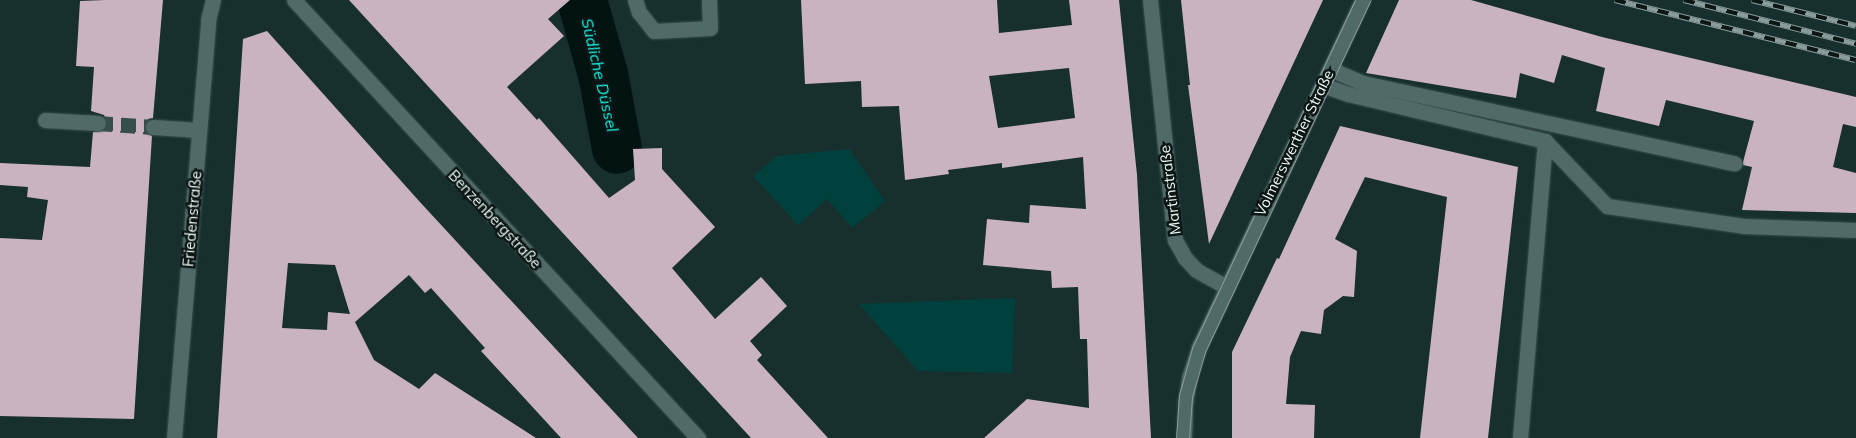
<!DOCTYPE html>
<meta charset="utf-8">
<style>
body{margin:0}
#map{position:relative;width:1856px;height:438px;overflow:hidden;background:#17302e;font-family:Mulish,sans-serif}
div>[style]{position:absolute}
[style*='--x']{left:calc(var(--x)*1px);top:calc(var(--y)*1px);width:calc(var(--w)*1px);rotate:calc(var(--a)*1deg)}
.green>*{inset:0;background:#00413d}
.river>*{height:50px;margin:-25px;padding:0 25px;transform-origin:25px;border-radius:25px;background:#031311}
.building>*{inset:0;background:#cab3c1}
.minor-tunnel>*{height:15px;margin-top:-7.5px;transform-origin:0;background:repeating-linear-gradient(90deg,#364e4c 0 15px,transparent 0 23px)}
.roads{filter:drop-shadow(0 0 1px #394e4c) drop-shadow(0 0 1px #394e4c)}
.minor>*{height:15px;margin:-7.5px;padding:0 7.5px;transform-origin:7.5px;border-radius:7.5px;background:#4f6a67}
.tram>*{height:1px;margin:-0.5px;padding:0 0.5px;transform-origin:0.5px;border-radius:0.5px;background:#8a9d9b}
.rail>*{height:5.5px;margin-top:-2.75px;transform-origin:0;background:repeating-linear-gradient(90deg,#0b1615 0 11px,#8a9d9b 0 22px);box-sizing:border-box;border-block:1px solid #8a9d9b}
span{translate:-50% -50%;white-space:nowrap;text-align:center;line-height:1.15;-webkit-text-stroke:5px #0b1615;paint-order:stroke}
.street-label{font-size:15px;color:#e9f8f6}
.water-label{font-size:16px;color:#1af7e9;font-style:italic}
</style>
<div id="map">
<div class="green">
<div style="clip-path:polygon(849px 149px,885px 201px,852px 228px,827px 199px,798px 225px,753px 176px,777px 156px)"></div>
<div style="clip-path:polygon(1015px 298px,1012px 373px,918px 371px,859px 304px)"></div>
</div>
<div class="river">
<div style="--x:582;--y:0;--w:77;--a:74.2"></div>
<div style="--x:603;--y:74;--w:76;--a:79.4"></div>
</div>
<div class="building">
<div style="clip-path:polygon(105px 0,163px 0,153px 118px,148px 119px,144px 126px,145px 132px,152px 136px,134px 419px,0 416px,0 238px,42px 240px,48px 200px,27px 197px,28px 187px,0 185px,0 163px,90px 167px,93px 132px,103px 131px,107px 123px,104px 115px,91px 111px,94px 67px,76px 66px,80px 1px)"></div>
<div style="clip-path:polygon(349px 0,570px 0,548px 19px,564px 36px,507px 87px,537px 120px,539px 118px,609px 198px,635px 180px,633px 149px,662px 148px,662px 169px,715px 227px,672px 268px,715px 319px,761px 277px,787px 306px,750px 341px,762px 355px,757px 360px,828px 438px,751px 438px)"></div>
<div style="clip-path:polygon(evenodd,801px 0,997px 0,999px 33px,1072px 25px,1069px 0,1119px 0,1137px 175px,1151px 438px,984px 438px,1027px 399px,1089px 408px,1087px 339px,1080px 339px,1078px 287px,1052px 288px,1051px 271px,983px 265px,987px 219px,1029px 223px,1030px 205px,1086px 209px,1083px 157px,1002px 168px,1002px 163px,948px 170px,949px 174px,905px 180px,899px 106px,862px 107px,861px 81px,805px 84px,801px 0,1069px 68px,1075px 118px,998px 128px,989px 76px,1069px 68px)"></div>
<div style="clip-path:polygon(1181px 0,1323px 0,1209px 244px,1188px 85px,1190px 85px)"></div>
<div style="clip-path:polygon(1399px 0,1471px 0,1602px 37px,1856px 97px,1856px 127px,1843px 124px,1833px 167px,1856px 173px,1856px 213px,1742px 210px,1752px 167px,1743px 165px,1743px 162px,1754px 121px,1666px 100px,1659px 126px,1596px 111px,1605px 68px,1562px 55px,1554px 83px,1520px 73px,1516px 98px,1366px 73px)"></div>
<div style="clip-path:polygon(evenodd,267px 31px,419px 201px,638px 438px,561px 438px,481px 351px,485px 348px,431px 288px,425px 293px,409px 275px,355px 322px,374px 360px,419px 389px,435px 373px,536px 438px,217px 438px,243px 39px,267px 31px,288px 263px,335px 265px,350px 314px,328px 312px,327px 330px,282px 328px,288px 263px)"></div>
<div style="clip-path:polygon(1340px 126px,1518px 167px,1488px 438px,1420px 438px,1447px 197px,1365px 177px,1335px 239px,1357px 251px,1354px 297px,1343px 296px,1324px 310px,1321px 334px,1301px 331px,1290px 357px,1286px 404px,1315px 405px,1314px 438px,1232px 438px,1232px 352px,1277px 258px,1279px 259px)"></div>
</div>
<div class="minor-tunnel">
<div style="--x:98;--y:123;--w:55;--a:4.2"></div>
</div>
<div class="roads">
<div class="minor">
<div style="--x:294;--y:0;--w:596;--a:47.31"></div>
<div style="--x:635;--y:0;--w:13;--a:72"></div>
<div style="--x:639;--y:12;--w:24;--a:52"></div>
<div style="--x:654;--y:31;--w:56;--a:-3.1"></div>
<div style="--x:710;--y:28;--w:28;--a:-92"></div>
<div style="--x:1150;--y:0;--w:241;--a:84.1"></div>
<div style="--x:1175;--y:240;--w:21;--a:61"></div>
<div style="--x:1185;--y:258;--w:16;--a:47"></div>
<div style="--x:1196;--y:270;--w:35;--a:29"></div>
<div style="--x:1330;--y:69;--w:36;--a:23"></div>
<div style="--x:1363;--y:83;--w:380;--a:12.2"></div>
<div style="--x:1322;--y:85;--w:28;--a:19"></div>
<div style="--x:1348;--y:94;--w:203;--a:13.4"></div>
<div style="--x:1545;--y:141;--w:90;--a:46.4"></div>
<div style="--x:1607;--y:206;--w:138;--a:8.3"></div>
<div style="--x:1744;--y:226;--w:112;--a:2"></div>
<div style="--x:45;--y:120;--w:53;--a:3.2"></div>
<div style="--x:153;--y:127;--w:46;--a:3.7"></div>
<div style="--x:174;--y:438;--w:419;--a:-85.3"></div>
<div style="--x:208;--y:20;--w:21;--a:-76"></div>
<div style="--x:1184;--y:438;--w:34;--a:-88"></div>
<div style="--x:1185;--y:404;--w:26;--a:-81"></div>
<div style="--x:1189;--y:378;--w:33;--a:-72"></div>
<div style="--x:1199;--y:347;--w:383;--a:-64.8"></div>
<div style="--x:1520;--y:438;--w:298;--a:-85.2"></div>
</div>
</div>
<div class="tram">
<div style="--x:1176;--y:438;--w:43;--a:-86"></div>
<div style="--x:1179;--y:395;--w:49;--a:-74.5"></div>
<div style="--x:1192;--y:348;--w:384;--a:-64.9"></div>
<div style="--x:1189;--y:438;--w:41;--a:-85.8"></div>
<div style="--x:1192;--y:397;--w:47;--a:-73.9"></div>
<div style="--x:1205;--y:352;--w:389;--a:-64.8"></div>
</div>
<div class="rail">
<div style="--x:1615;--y:0;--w:248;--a:14"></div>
<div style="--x:1684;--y:0;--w:178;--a:14.3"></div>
<div style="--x:1752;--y:0;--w:107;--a:14"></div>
</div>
<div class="street-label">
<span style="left:1294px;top:143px;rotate:-64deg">Volmerswerther Straße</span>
<span style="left:1170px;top:190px;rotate:-97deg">Martinstraße</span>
<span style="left:192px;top:219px;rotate:-85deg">Friedenstraße</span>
<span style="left:495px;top:219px;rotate:47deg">Benzenbergstraße</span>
</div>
<div class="water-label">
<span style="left:600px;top:75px;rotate:77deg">Südliche Düssel</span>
</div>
</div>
